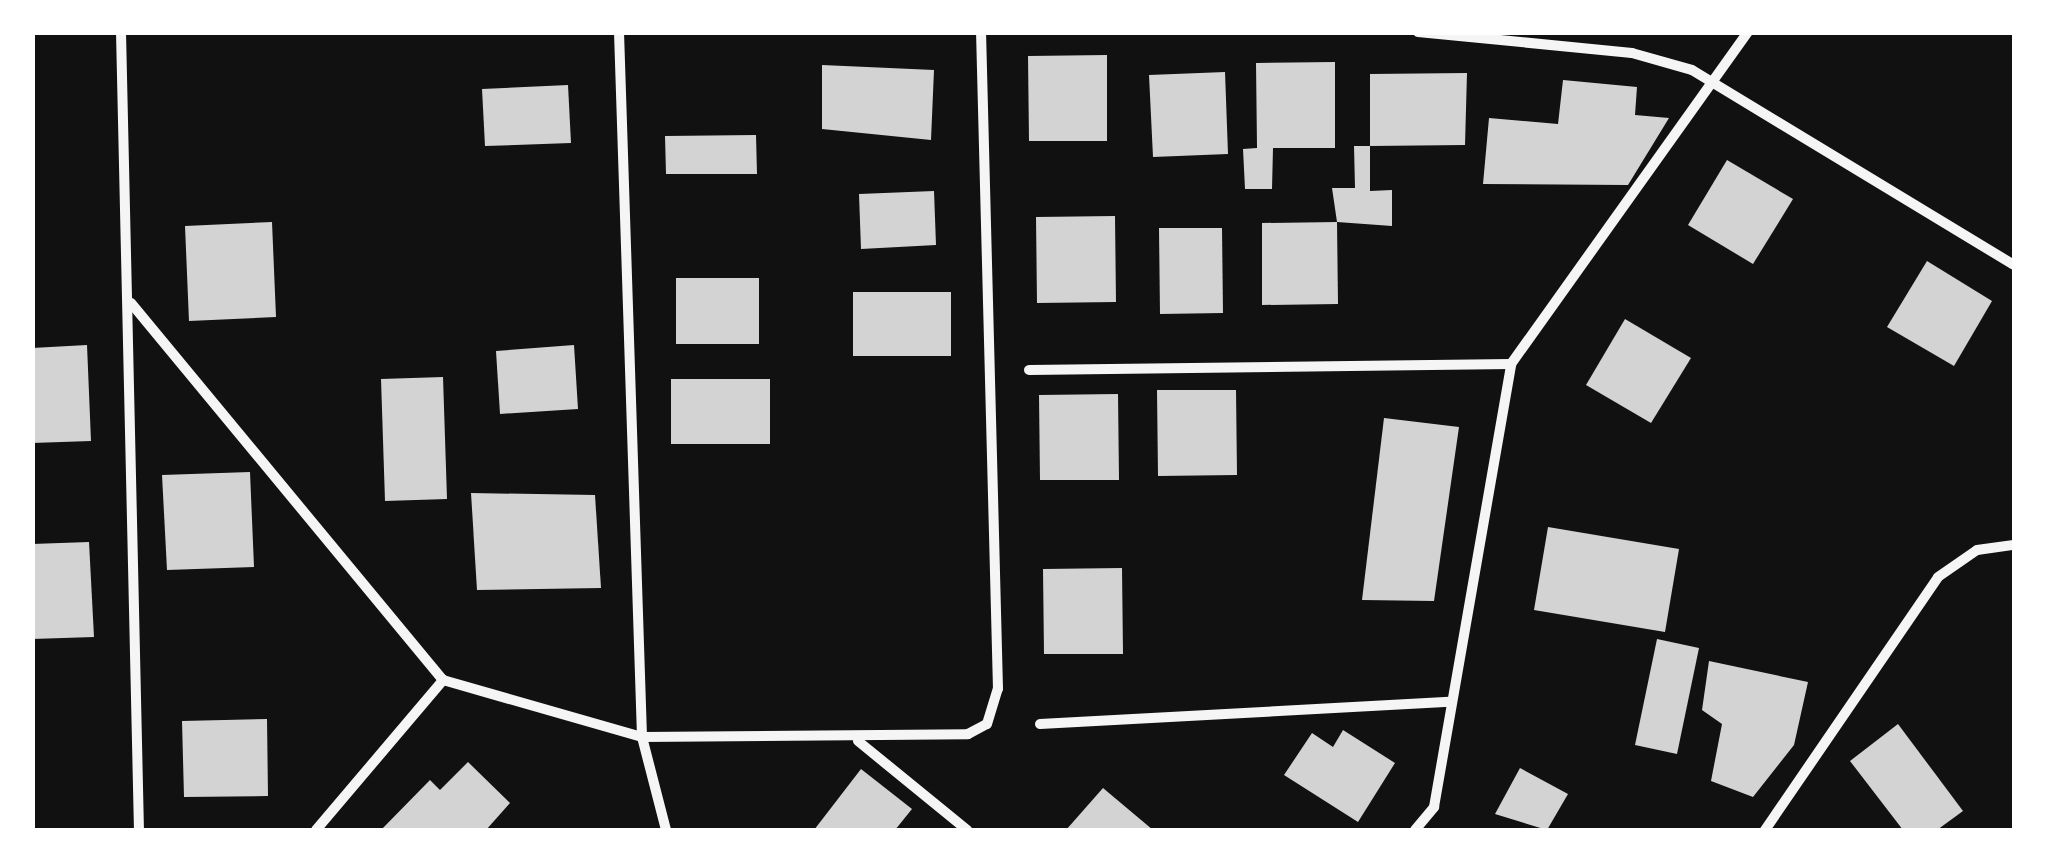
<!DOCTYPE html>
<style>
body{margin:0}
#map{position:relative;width:2047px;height:863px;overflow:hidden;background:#111;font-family:"Varela Round",sans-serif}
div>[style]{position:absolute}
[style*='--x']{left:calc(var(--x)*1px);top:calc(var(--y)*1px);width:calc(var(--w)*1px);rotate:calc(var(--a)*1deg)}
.building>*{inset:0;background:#d3d3d3}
.minor>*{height:10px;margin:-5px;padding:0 5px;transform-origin:5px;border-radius:5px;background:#f5f5f5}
span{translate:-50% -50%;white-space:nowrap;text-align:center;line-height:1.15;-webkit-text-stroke:10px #fff;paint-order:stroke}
.frame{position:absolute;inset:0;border:35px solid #fff;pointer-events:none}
</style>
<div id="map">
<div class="building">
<div style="clip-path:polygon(1107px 55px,1107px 141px,1029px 141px,1028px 56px)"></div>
<div style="clip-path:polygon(1335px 62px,1335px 148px,1273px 148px,1272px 189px,1245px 189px,1243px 149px,1257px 148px,1256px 63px)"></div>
<div style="clip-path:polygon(822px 65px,934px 70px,931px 140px,822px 129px)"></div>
<div style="clip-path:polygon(1225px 72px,1228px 154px,1153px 157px,1149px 75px)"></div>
<div style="clip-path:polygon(1467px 73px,1465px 145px,1370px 146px,1370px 74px)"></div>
<div style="clip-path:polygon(1563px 80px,1637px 87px,1635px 115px,1669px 118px,1628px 185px,1483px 184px,1489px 118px,1558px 124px)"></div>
<div style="clip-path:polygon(568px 85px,571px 143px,485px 146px,482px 89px)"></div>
<div style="clip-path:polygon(756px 135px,757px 174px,666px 174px,665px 136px)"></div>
<div style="clip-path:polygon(1354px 146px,1370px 146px,1370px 191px,1392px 190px,1392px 226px,1337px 222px,1332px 188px,1355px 188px)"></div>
<div style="clip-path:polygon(1727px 160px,1793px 199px,1753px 264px,1688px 225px)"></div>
<div style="clip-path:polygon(934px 191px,936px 245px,861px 249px,859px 194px)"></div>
<div style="clip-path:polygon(1115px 216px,1116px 302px,1037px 303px,1036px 217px)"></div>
<div style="clip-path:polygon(272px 222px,276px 317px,189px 321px,185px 226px)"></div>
<div style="clip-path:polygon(1337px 222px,1338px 304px,1262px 305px,1262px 223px)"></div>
<div style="clip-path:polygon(1159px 228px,1222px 228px,1223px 313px,1160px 314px)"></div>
<div style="clip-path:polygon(1927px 261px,1992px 301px,1954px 366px,1887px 327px)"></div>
<div style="clip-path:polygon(676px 278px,759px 278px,759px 344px,676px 344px)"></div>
<div style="clip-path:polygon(853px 292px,951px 292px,951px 356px,853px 356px)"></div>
<div style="clip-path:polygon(1625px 319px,1691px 358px,1651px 423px,1586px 385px)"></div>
<div style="clip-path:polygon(87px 345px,91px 441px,32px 443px,32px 348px)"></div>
<div style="clip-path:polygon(574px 345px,578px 409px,500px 414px,496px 351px)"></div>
<div style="clip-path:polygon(443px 377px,447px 499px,385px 501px,381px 379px)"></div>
<div style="clip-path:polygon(671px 379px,770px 379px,770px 444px,671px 444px)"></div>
<div style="clip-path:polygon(1157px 390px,1236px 390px,1237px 475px,1158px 476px)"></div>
<div style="clip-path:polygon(1118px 394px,1119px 480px,1040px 480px,1039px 395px)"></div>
<div style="clip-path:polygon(1384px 418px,1459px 427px,1434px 601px,1362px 600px)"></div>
<div style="clip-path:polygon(250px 472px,254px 567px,167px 570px,162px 475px)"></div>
<div style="clip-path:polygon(471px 493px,595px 495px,601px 588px,477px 590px)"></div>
<div style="clip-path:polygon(1548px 527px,1679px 549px,1665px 632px,1534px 610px)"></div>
<div style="clip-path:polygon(89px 542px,94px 637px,32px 639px,32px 544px)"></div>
<div style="clip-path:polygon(1122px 568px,1123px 654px,1044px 654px,1043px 569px)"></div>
<div style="clip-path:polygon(1657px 639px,1699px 648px,1677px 754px,1635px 745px)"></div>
<div style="clip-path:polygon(1709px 661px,1808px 682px,1794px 745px,1753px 797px,1711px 781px,1722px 724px,1702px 710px)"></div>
<div style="clip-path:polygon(267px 719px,268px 796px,184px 797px,182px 721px)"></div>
<div style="clip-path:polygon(1898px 724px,1963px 811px,1937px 830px,1903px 830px,1850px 761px)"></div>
<div style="clip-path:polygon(1343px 730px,1395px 763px,1358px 822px,1284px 775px,1312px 733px,1333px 747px)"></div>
<div style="clip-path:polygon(468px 762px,510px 803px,486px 830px,381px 830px,430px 780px,440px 790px)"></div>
<div style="clip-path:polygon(1520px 768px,1568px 794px,1547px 830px,1495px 814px)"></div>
<div style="clip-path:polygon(861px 769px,912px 809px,895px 830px,814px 830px)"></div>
<div style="clip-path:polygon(1103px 788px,1153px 830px,1066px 830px)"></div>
</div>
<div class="minor">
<div style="--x:121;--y:32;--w:798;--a:88.71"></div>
<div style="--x:619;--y:32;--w:705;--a:88.13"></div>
<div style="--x:642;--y:737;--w:96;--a:75.5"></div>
<div style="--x:1418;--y:32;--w:215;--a:5.6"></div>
<div style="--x:1632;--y:53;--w:62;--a:15.8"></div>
<div style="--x:1692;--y:70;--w:376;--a:31.2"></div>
<div style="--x:131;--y:303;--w:489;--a:50.4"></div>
<div style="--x:443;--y:680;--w:207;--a:16"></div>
<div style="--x:642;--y:737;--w:326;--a:-0.5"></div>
<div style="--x:968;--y:734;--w:21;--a:-28"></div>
<div style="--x:987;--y:724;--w:37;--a:-73"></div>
<div style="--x:998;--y:689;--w:657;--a:-91.48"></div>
<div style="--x:1029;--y:370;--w:482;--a:-0.7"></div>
<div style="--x:1040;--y:724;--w:410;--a:-3.1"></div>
<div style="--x:858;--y:741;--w:141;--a:39.2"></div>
<div style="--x:316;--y:830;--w:197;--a:-49.7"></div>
<div style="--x:1415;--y:830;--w:30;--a:-50"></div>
<div style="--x:1434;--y:807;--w:450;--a:-80.1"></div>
<div style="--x:1511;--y:364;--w:408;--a:-54.5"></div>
<div style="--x:1765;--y:830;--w:306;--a:-55.6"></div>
<div style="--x:1938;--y:577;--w:47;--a:-34.7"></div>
<div style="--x:1977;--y:550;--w:37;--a:-8"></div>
</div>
<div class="frame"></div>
</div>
